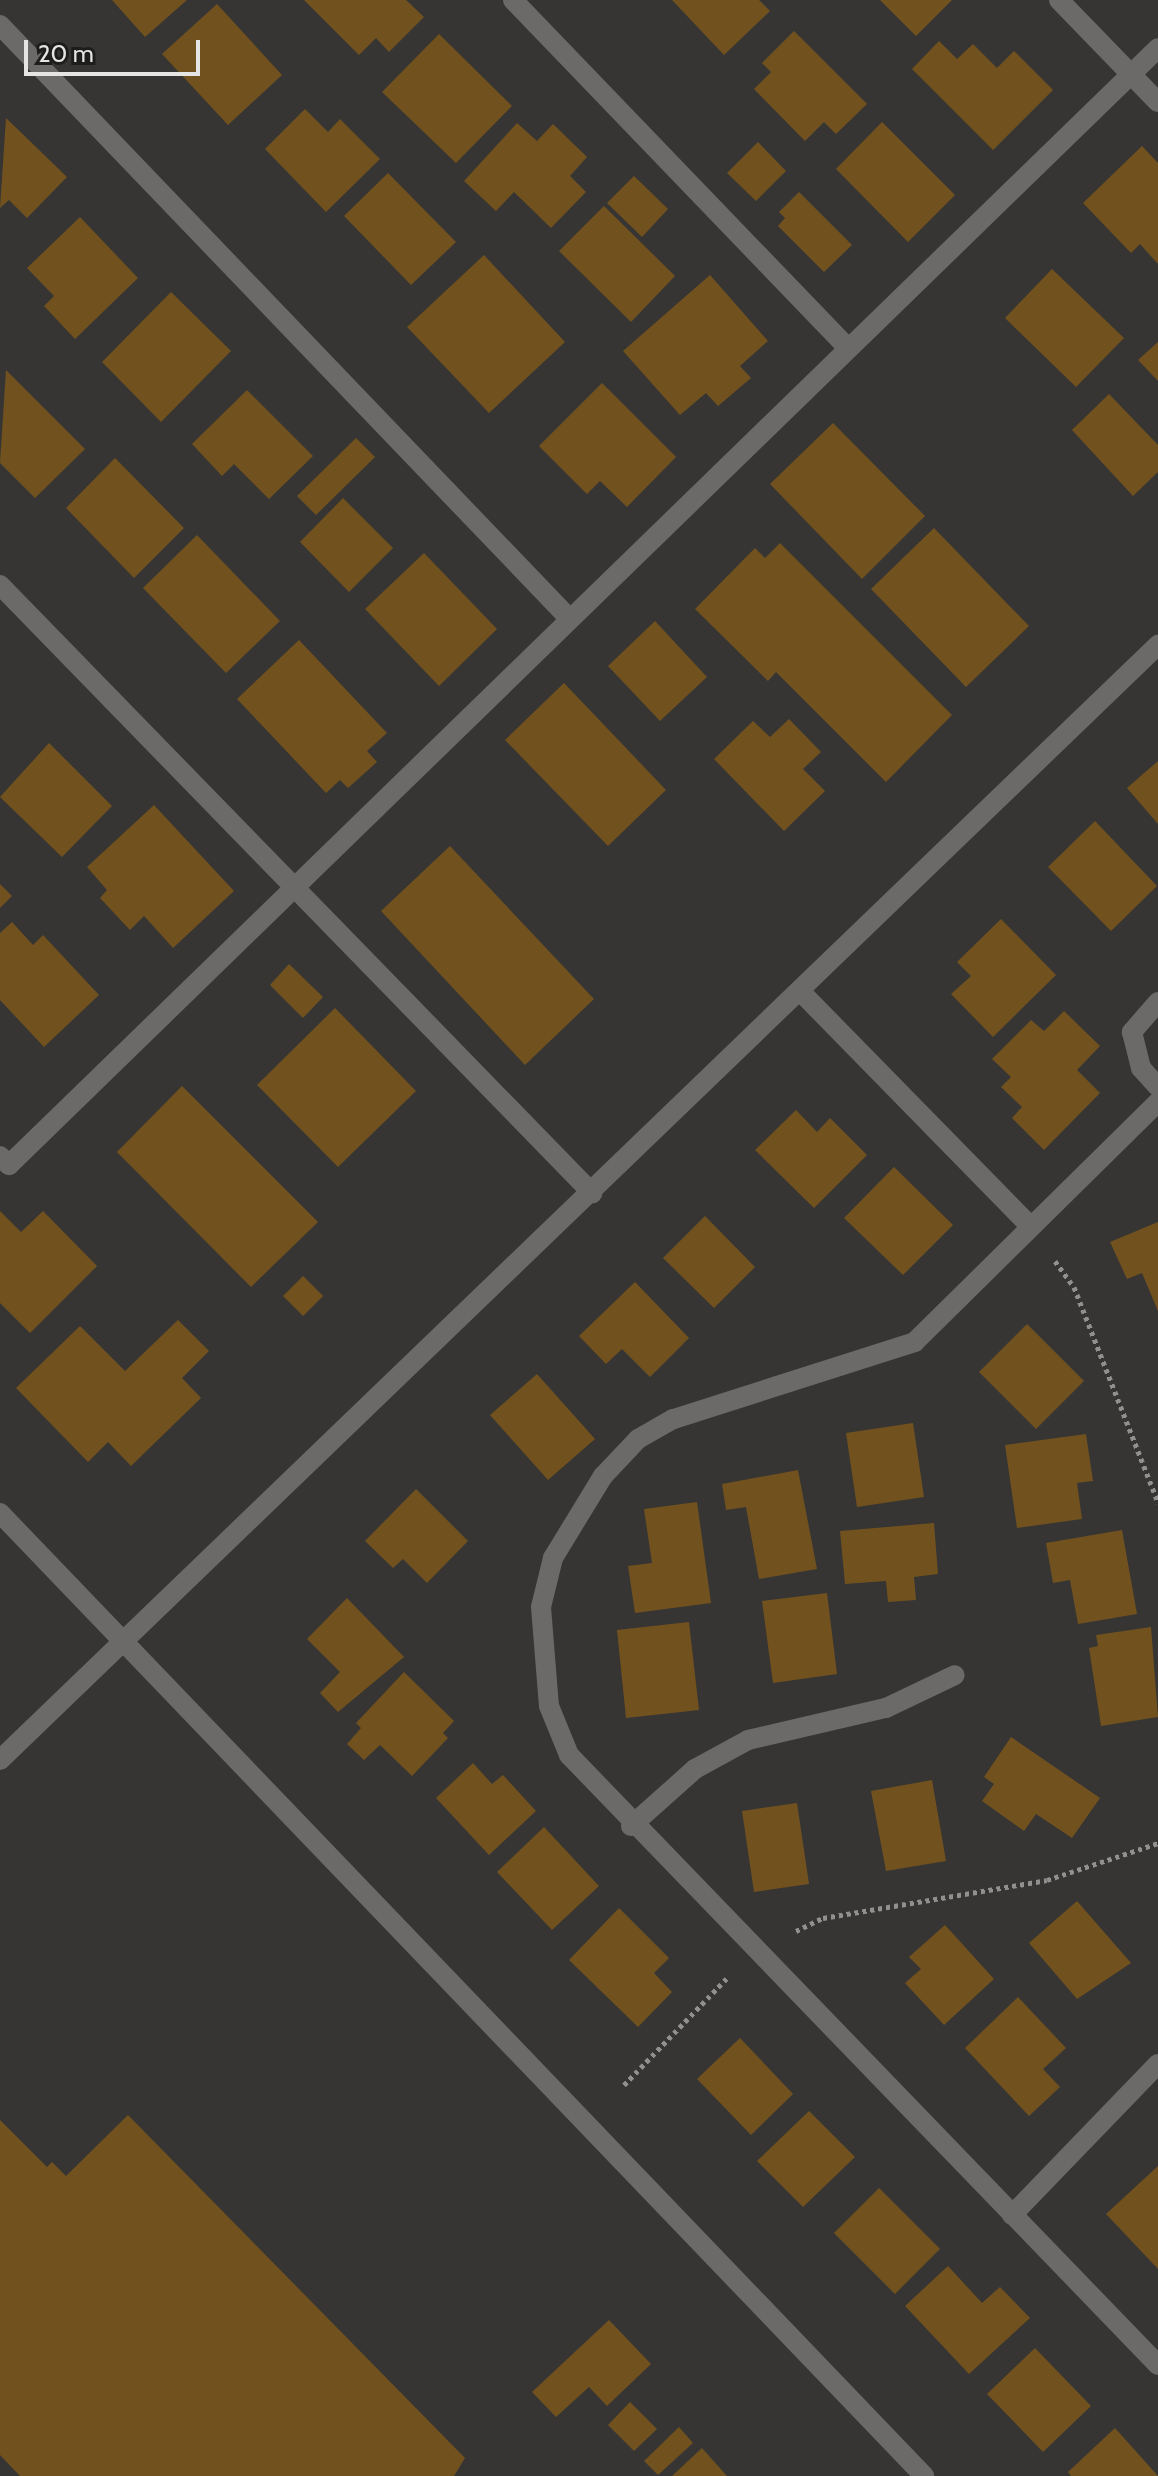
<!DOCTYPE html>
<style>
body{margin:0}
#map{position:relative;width:1158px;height:2476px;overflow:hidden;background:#363533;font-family:Cabin,sans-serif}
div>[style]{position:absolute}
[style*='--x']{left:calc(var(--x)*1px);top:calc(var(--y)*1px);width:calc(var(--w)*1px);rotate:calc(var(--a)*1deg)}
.building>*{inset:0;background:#71521f}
.path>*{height:5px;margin-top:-2.5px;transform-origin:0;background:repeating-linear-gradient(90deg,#90908e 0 4px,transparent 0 8px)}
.service>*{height:20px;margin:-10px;padding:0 10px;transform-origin:10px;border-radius:10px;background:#6b6a69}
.minor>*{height:20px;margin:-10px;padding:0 10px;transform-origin:10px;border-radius:10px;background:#6b6a69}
.tertiary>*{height:20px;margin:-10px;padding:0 10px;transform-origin:10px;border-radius:10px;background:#6b6a69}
span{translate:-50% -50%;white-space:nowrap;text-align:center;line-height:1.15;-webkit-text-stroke:8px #1d1d1c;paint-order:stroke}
.scale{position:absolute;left:24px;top:40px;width:176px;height:36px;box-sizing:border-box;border:4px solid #e5e5e3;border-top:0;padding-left:10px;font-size:24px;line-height:28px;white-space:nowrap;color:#e5e5e3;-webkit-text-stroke:6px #1d1d1c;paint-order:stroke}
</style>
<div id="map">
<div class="building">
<div style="clip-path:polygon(112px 0,187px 0,145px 37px)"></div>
<div style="clip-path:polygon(304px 0,406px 0,424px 17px,389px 52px,376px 38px,359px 55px)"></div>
<div style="clip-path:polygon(672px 0,759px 0,770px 11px,724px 55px)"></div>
<div style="clip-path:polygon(880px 0,952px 0,916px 36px)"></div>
<div style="clip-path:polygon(217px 4px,282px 75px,228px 125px,162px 54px)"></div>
<div style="clip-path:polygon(794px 31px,867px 104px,836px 134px,824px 122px,805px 141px,754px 89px,771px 72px,762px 63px)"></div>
<div style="clip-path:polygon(439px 34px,512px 106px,456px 163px,382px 92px)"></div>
<div style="clip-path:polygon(939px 41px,957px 59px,973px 44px,997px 68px,1014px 51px,1053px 90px,993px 150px,912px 69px)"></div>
<div style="clip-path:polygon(305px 109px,328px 132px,340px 119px,380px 159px,326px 212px,265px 149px)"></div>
<div style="clip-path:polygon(6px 118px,67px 177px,27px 218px,9px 200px,0 208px)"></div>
<div style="clip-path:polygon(882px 122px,955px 195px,908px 242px,836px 169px)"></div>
<div style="clip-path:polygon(517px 123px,537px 141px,553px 124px,587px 157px,570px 176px,586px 192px,551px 228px,514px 192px,496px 211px,464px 181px)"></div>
<div style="clip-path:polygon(758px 142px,786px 171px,756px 201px,727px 173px)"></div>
<div style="clip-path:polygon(1142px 146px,1158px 163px,1158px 264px,1140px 244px,1131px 253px,1083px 203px)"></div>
<div style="clip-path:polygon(388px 173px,456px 242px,411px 285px,344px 216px)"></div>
<div style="clip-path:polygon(634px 176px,668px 209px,642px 237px,607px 203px)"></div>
<div style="clip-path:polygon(799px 192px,852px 245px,824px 272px,778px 226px,785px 218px,779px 212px)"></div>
<div style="clip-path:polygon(604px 206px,675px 276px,631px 322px,559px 251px)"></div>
<div style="clip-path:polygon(80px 217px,138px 278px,75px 339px,44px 306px,54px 296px,27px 268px)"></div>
<div style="clip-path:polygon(484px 255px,565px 342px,489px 413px,407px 327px)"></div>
<div style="clip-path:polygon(1052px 269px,1124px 338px,1076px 387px,1005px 318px)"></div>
<div style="clip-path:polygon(710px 275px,768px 341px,740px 366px,751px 378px,718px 406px,706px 393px,680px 415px,623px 351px)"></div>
<div style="clip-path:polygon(171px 292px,231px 351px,161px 422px,102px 362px)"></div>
<div style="clip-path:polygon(1158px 342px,1158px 381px,1138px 360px)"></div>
<div style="clip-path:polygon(6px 370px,85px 449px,35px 498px,0 463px)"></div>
<div style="clip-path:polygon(602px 383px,676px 457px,627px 507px,600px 481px,587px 494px,539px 446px)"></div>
<div style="clip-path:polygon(247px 390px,313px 456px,269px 499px,234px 464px,222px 476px,192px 444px)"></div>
<div style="clip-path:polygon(1109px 394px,1158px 445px,1158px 472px,1133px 496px,1072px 430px)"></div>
<div style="clip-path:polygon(833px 423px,925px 516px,862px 579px,770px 484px)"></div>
<div style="clip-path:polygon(356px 438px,375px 457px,316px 515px,297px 496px)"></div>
<div style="clip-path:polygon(115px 458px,184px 528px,134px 578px,66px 508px)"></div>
<div style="clip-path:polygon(343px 498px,393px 548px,349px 592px,300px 542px)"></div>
<div style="clip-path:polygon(934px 528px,1029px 626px,966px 687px,871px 589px)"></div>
<div style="clip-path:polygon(197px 535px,280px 621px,226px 673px,143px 588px)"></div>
<div style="clip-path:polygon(780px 543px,952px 715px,886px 782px,776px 672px,768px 681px,695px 609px,755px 548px,765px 558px)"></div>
<div style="clip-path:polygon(424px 553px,497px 629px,439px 686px,365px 609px)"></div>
<div style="clip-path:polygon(655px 621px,707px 677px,660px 721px,608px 666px)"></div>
<div style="clip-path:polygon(299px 640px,387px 733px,367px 751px,377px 762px,348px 788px,340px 780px,326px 793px,237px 699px)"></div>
<div style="clip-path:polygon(564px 683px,666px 790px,608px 846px,505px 740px)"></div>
<div style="clip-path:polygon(789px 719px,821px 752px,803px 769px,825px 791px,784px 831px,714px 759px,753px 721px,770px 737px)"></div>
<div style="clip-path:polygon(49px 743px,112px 806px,62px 857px,0 797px)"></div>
<div style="clip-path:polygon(1158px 761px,1158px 824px,1127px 788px)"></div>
<div style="clip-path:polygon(154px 805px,234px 891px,173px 948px,144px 916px,130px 930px,100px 898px,107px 890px,87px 867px)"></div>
<div style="clip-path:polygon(1095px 821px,1157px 886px,1111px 931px,1048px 867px)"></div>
<div style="clip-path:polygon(450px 846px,594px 999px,525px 1065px,381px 911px)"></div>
<div style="clip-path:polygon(0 884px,12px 896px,0 908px)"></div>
<div style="clip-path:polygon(1001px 919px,1056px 975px,993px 1037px,951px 994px,971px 976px,957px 962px)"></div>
<div style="clip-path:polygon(12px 922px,33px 945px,43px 935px,99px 995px,44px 1047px,0 1000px,0 933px)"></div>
<div style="clip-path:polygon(289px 964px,323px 997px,303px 1018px,270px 985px)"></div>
<div style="clip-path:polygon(335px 1008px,416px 1091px,338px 1167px,257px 1085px)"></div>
<div style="clip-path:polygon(1064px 1011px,1100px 1046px,1077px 1070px,1100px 1093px,1044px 1150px,1012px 1118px,1022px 1107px,1001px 1087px,1011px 1077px,992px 1059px,1031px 1020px,1044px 1031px)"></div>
<div style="clip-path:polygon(182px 1086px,318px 1222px,251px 1287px,117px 1152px)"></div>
<div style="clip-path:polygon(796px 1110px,817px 1132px,830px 1118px,867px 1155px,814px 1208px,755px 1150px)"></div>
<div style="clip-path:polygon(894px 1167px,953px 1225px,903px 1275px,844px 1218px)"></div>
<div style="clip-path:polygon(0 1211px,21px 1232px,43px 1211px,97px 1266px,30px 1333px,0 1303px)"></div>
<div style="clip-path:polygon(705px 1216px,755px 1267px,714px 1308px,663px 1258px)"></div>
<div style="clip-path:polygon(1158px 1222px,1158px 1311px,1142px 1273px,1127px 1279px,1110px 1242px)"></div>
<div style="clip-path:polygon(303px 1276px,323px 1296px,303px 1316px,283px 1296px)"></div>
<div style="clip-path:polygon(635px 1282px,689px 1338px,650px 1377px,622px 1349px,606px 1364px,579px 1336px)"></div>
<div style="clip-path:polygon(178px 1320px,209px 1351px,182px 1378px,201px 1398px,131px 1466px,108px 1442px,88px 1462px,16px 1388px,80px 1326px,125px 1371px)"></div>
<div style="clip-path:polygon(1027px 1324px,1084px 1381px,1036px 1429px,979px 1372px)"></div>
<div style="clip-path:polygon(537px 1374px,595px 1439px,548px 1480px,490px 1415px)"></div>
<div style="clip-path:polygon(913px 1423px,924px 1497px,857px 1507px,846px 1433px)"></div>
<div style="clip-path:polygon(1086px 1434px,1093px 1481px,1077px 1483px,1082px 1519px,1017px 1528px,1005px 1445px)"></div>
<div style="clip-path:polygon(798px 1470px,817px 1569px,759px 1579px,746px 1507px,726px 1510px,722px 1484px)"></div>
<div style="clip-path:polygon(416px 1489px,468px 1541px,427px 1583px,403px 1559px,393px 1568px,365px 1541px)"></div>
<div style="clip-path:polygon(697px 1502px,711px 1603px,635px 1613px,628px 1566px,652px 1563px,644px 1509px)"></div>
<div style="clip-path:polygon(934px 1523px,938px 1574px,914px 1577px,916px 1600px,888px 1602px,886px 1581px,845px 1584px,840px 1531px)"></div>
<div style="clip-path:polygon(1122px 1530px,1137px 1614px,1078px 1624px,1070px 1580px,1053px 1583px,1046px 1543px)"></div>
<div style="clip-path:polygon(827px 1593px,837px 1674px,773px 1683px,762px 1601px)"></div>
<div style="clip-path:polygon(347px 1598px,404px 1657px,338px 1712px,320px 1693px,340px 1672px,307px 1639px)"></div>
<div style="clip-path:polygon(689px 1622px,699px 1710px,626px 1718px,617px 1630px)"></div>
<div style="clip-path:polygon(1151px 1627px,1158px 1717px,1101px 1726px,1089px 1648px,1098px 1646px,1096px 1635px)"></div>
<div style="clip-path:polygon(404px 1672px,454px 1721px,443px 1733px,448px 1738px,412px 1776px,380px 1745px,364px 1760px,347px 1744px,361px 1728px,356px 1723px)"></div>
<div style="clip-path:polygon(1011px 1737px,1100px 1798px,1072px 1838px,1036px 1814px,1024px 1831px,982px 1801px,994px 1784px,984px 1777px)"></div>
<div style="clip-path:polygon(473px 1763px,492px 1784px,503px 1775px,536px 1811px,489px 1855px,436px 1798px)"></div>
<div style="clip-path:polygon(932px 1780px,946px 1861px,886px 1871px,871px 1791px)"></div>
<div style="clip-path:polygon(797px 1803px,809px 1884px,754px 1892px,742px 1811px)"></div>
<div style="clip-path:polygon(544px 1827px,599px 1886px,552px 1930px,497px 1872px)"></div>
<div style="clip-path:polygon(1077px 1901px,1131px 1963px,1077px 1999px,1029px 1943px)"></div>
<div style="clip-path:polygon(619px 1908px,669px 1958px,654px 1973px,672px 1992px,638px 2027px,569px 1960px)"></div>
<div style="clip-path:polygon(945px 1925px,994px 1979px,944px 2025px,905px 1983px,921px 1969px,909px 1957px)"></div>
<div style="clip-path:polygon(1018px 1997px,1066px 2048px,1043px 2069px,1060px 2087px,1029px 2116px,965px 2048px)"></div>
<div style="clip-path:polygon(740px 2038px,793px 2094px,751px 2135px,697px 2079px)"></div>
<div style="clip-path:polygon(809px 2111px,855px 2157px,803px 2207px,757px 2161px)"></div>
<div style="clip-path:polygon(128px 2115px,465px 2458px,454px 2476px,20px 2476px,0 2455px,0 2120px,47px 2167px,52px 2162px,66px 2176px)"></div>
<div style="clip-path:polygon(1158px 2166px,1158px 2269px,1106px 2214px)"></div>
<div style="clip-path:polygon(879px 2188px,940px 2249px,895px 2294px,834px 2233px)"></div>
<div style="clip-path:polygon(948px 2266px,982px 2303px,1000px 2287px,1030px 2318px,969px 2374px,905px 2306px)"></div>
<div style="clip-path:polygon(609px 2320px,651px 2364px,607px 2406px,589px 2387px,556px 2417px,532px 2392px)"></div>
<div style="clip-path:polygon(1035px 2348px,1091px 2406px,1043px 2452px,987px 2394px)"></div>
<div style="clip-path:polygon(630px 2402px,657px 2429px,634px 2451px,608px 2425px)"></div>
<div style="clip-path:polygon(679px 2427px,693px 2443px,658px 2475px,644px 2461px)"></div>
<div style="clip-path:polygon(1115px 2428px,1158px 2476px,1071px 2476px,1068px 2472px)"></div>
<div style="clip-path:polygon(702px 2448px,727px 2476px,672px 2476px)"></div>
</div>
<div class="path">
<div style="--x:1055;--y:1261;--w:32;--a:54"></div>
<div style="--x:1074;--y:1287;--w:232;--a:68.7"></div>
<div style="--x:796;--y:1931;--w:30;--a:-26"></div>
<div style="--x:823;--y:1918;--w:227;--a:-9.6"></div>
<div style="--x:1047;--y:1880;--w:117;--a:-18.4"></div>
<div style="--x:624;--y:2085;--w:151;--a:-46.1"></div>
</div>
<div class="service">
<div style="--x:1158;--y:1002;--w:40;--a:131"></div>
<div style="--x:1132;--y:1032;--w:37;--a:76"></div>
<div style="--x:1141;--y:1068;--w:25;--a:48"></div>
</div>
<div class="minor">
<div style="--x:513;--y:0;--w:482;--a:46.1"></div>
<div style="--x:1059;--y:0;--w:142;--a:45.9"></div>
<div style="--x:0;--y:25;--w:820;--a:46.19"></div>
<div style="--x:0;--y:585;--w:849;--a:45.76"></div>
<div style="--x:800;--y:991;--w:329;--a:45.6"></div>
<div style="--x:1158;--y:1102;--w:342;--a:135.4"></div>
<div style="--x:915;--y:1342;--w:254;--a:162.3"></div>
<div style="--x:673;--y:1419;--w:40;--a:150.3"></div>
<div style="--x:638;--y:1439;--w:51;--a:133.4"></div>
<div style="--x:603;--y:1476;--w:96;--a:121.4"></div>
<div style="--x:553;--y:1558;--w:50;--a:103.8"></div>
<div style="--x:541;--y:1607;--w:99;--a:85.4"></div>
<div style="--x:549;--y:1706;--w:53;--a:67.8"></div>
<div style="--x:569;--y:1755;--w:848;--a:46"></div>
<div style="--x:0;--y:1156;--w:13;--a:45"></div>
<div style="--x:9;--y:1165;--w:1602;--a:-44.19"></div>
<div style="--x:631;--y:1826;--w:86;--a:-41.7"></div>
<div style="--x:695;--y:1769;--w:60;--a:-28.7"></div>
<div style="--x:748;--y:1740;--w:142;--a:-13.1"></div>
<div style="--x:886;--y:1708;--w:76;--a:-25.6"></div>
<div style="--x:1012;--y:2215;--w:210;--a:-46"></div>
</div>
<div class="tertiary">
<div style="--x:0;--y:1513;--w:1335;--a:46.18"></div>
<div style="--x:0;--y:1760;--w:1608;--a:-43.92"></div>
</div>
<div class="scale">20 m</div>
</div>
